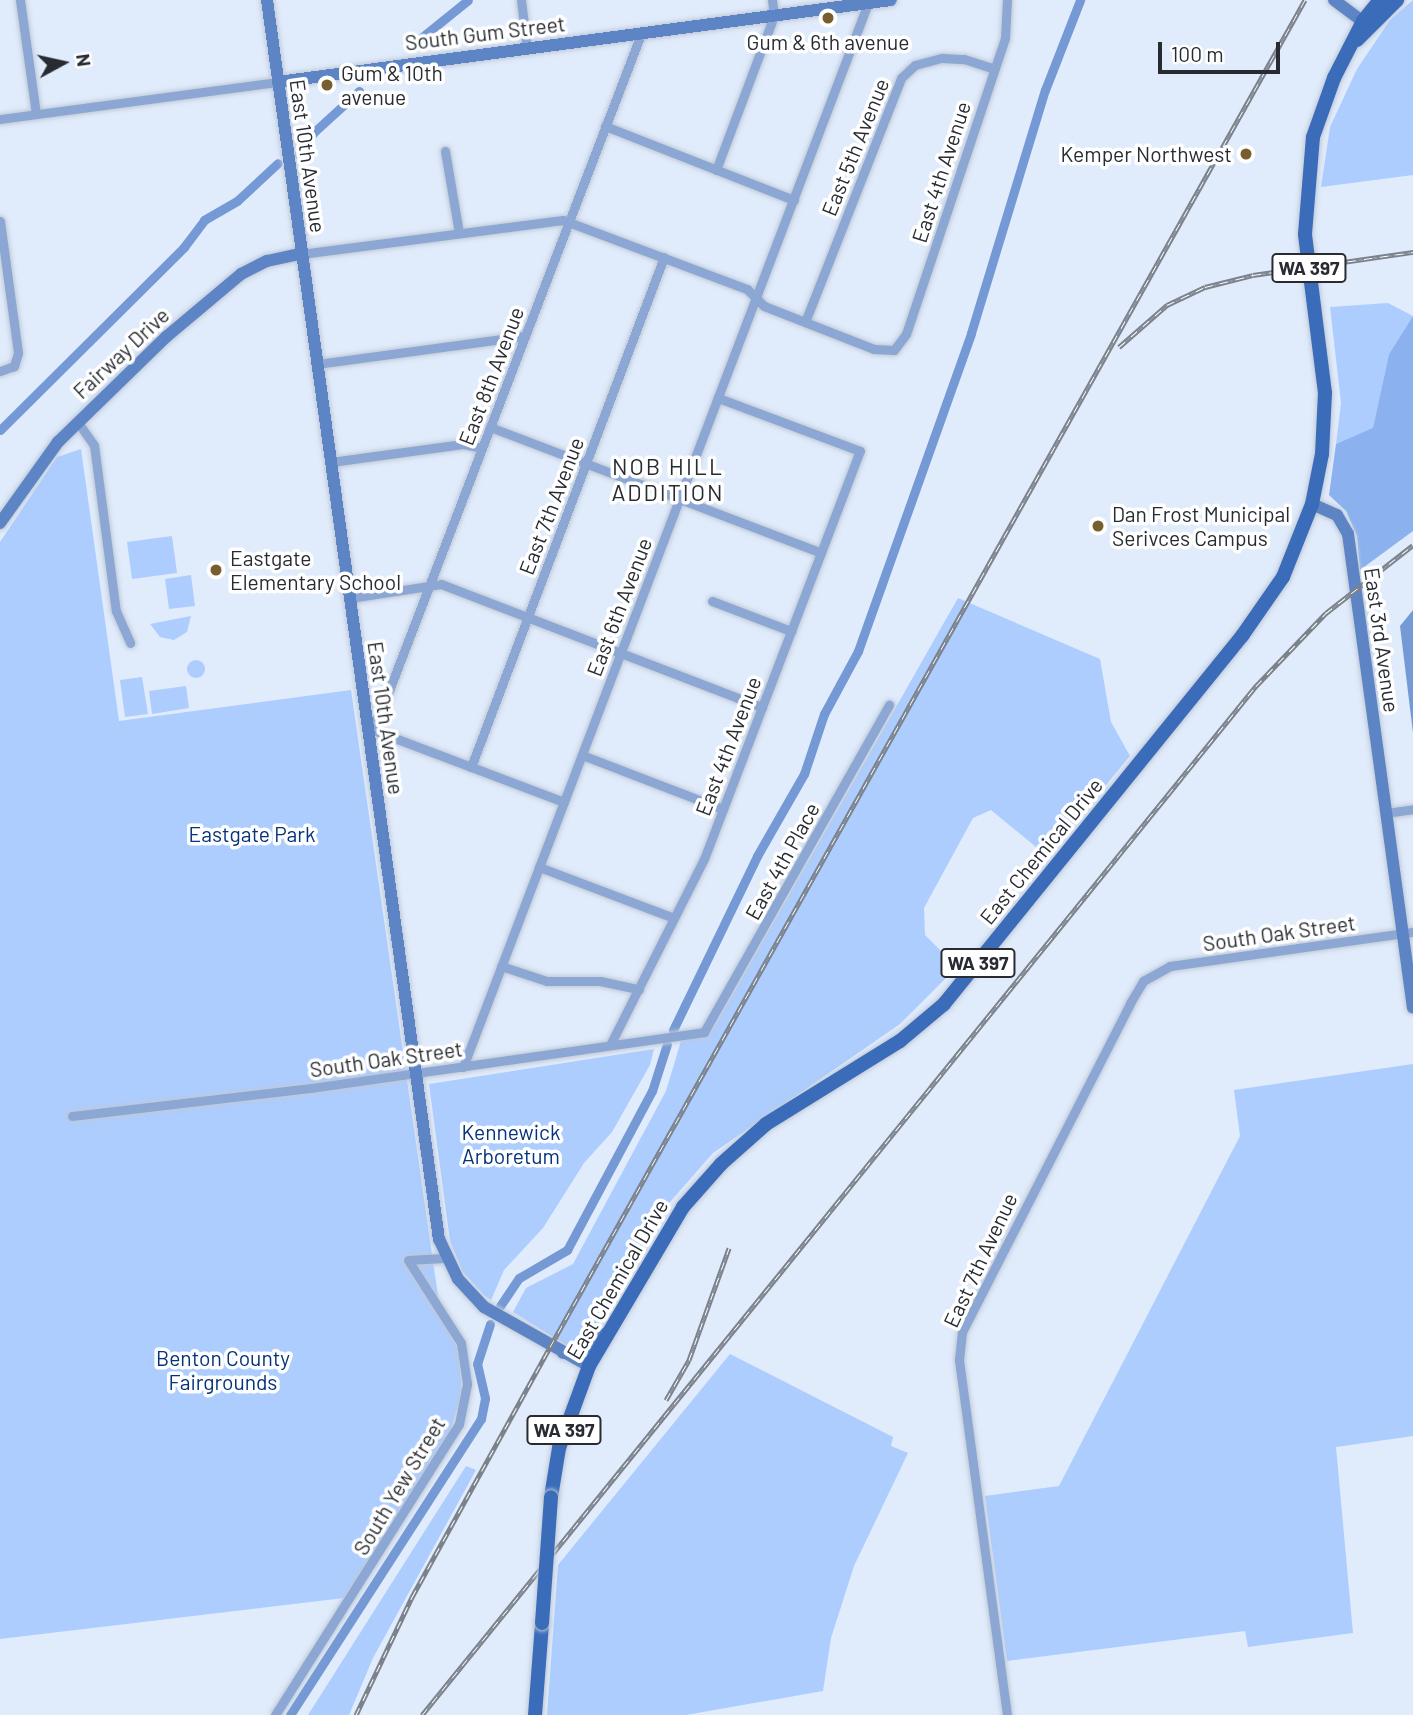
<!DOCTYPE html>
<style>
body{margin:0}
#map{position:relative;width:1413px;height:1715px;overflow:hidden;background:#e0ebfb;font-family:Barlow,sans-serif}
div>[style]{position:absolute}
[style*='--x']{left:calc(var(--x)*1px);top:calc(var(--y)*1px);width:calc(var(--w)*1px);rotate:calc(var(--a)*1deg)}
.green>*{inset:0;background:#adcdff}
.round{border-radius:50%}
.forest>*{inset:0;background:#8bb1ef}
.water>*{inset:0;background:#7499d5}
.canal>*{height:9px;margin:-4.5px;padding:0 4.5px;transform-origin:4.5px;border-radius:4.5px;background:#7499d5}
.roads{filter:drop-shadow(0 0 2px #bfc9d7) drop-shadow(0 0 2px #bfc9d7)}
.street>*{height:9px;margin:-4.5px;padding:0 4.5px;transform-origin:4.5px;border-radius:4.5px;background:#8ca7d3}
.secondary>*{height:12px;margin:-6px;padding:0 6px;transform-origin:6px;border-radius:6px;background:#5d85c5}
.primary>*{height:14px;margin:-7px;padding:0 7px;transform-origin:7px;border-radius:7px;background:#3b6cba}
.rail>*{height:5px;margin-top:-2.5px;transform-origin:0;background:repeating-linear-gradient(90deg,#fff 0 8px,#7b828c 0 16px);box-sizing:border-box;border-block:2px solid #7b828c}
.bridges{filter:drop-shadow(0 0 2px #bfc9d7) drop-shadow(0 0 2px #bfc9d7)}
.primary-bridge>*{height:14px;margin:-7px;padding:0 7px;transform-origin:7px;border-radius:7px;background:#3b6cba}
.dots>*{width:19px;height:19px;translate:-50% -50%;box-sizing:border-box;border:4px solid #fff;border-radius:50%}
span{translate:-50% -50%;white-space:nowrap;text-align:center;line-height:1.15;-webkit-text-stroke:7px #fff;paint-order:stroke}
.shield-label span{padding:2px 5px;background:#fff;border:2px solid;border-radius:5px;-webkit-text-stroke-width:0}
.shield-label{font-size:19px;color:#282c32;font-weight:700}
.street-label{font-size:21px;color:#282c32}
.poi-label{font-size:21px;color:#282c32}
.left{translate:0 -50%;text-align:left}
.right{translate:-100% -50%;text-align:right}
.park-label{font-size:21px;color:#053379}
.neighbourhood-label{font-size:23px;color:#282c32;letter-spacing:2px}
.north{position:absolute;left:28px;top:28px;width:70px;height:70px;-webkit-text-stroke:5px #fff;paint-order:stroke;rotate:82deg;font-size:19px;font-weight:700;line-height:28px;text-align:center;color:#282c32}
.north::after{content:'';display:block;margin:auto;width:24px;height:32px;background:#282c32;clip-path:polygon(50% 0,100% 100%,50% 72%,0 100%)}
.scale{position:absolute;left:1158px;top:42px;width:122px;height:32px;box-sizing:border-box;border:4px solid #282c32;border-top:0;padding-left:9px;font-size:21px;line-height:24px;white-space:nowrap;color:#282c32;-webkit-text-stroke:5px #fff;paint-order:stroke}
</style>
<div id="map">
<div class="green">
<div style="clip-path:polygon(1413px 0,1413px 175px,1321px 187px,1330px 127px,1357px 69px,1390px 20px)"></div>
<div style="clip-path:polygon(1388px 303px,1413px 316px,1389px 354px,1373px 429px,1336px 444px,1341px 403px,1330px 307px)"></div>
<div style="clip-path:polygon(81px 449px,119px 721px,351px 690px,441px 1317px,458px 1349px,462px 1392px,450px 1432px,344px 1598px,0 1639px,0 542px,57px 457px)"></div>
<div style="clip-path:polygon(172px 536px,177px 573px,132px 579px,127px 542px)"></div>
<div style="clip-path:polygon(191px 575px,195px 606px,169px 609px,165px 579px)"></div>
<div style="clip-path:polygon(958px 598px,1100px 659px,1111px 722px,1130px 756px,1047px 856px,991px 810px,973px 818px,924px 908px,925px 935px,957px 967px,900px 1024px,713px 1153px,670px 1202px,591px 1339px,566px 1345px,513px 1312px,526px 1288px,573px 1264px,666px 1091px,681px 1041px,703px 1036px,714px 1027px)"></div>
<div style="clip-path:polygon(191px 616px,187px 632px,174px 640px,160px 637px,150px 624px)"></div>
<div class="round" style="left:187px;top:660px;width:18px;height:18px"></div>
<div style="clip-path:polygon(142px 677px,148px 714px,125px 717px,120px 680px)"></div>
<div style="clip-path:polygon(186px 686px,189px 708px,152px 714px,149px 691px)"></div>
<div style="clip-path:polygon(654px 1049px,650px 1065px,612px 1132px,584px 1163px,543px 1228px,504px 1270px,491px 1300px,485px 1296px,463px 1272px,450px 1241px,429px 1084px)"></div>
<div style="clip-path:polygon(1413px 1064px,1413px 1436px,1336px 1447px,1353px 1633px,1248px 1647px,1245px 1631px,1007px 1661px,985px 1496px,1059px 1486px,1240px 1136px,1234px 1090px)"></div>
<div style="clip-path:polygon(730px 1354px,893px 1437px,891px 1446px,908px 1453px,854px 1566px,831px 1638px,823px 1691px,686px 1715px,547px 1715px,558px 1565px)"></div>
<div style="clip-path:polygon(466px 1466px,476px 1470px,373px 1658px,349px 1715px,308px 1715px)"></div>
</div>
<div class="forest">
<div style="clip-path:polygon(1413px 316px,1413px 531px,1360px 570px,1357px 536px,1346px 511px,1329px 495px,1336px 444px,1373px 428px,1389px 354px)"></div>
</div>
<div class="water">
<div style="clip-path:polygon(1413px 610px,1413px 733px,1400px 626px)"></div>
</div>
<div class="canal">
<div style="--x:411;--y:46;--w:73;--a:-38.9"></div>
<div style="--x:299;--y:154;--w:27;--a:-56"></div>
<div style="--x:314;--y:132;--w:61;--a:-42.3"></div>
<div style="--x:0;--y:430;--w:260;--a:-44.8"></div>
<div style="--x:184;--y:247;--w:34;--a:-53"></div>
<div style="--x:204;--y:220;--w:39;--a:-30"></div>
<div style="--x:238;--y:200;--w:54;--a:-42.8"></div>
<div style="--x:673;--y:1030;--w:193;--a:-64.2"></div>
<div style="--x:757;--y:856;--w:95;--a:-60.2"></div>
<div style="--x:804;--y:774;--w:63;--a:-71.6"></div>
<div style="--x:824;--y:714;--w:72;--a:-61.6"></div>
<div style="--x:858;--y:651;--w:337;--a:-70.4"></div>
<div style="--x:971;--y:333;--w:254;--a:-73.1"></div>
<div style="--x:1045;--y:90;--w:97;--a:-68.7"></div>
<div style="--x:500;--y:1306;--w:34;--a:-56"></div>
<div style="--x:519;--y:1278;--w:56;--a:-30.3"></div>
<div style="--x:567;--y:1250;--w:180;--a:-61.9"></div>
<div style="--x:652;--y:1091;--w:49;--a:-72.3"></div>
<div style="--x:290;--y:1715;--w:352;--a:-57.2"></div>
<div style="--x:481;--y:1419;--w:21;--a:-79"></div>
<div style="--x:485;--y:1398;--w:35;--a:-103"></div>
<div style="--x:477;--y:1364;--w:42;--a:-72"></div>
</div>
<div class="roads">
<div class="street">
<div style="--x:20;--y:0;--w:115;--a:82"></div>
<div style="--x:521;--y:0;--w:49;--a:83"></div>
<div style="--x:0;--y:119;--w:280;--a:-7.6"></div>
<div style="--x:605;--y:126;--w:203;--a:21.4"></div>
<div style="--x:445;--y:151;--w:83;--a:80.3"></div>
<div style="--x:716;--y:170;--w:165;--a:-69.4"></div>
<div style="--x:774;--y:16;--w:16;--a:-97"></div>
<div style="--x:0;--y:221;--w:133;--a:82.2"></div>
<div style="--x:18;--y:353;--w:14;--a:107"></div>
<div style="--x:14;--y:366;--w:15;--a:160"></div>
<div style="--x:301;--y:254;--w:264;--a:-7.4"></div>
<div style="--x:563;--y:220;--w:197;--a:20.6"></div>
<div style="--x:747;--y:289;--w:24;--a:45"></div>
<div style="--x:764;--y:306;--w:118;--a:21.4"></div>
<div style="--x:874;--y:349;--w:20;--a:3"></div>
<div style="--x:894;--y:350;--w:20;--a:-53"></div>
<div style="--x:906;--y:334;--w:312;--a:-71.5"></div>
<div style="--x:1005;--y:38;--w:38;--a:-87"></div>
<div style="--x:805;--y:322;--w:262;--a:-68.5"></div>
<div style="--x:901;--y:78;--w:19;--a:-43"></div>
<div style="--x:915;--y:65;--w:28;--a:-15"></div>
<div style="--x:942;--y:58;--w:22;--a:3"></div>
<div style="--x:964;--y:59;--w:32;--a:18"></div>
<div style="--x:317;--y:364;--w:210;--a:-7.7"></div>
<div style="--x:77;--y:421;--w:29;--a:55"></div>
<div style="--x:94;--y:445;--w:167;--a:82.5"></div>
<div style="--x:116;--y:611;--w:35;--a:66"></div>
<div style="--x:490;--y:427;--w:354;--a:20.8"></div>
<div style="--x:331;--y:462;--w:133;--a:-7.8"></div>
<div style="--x:463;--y:444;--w:19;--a:12"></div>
<div style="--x:350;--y:598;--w:92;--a:-8.7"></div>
<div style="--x:441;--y:584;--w:344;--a:21"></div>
<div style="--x:712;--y:601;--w:85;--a:20.8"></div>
<div style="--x:582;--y:755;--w:151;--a:21"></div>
<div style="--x:471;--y:767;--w:545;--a:-69.27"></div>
<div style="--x:564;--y:802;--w:210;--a:-159.3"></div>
<div style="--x:368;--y:728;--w:18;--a:-49"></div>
<div style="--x:380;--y:714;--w:728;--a:-69"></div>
<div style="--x:1386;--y:813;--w:27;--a:-8"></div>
<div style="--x:539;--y:867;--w:144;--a:20.7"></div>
<div style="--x:501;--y:966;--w:48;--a:18.1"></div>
<div style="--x:547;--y:981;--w:53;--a:0"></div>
<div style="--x:600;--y:981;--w:40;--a:12"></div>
<div style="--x:610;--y:1045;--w:208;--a:-63.2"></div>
<div style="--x:704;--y:859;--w:437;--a:-69.1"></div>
<div style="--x:860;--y:451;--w:152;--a:-159.5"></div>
<div style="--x:463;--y:1067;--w:1138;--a:-69.16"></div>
<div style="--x:72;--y:1116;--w:241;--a:-6.7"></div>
<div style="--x:311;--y:1088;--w:397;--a:-8.1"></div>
<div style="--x:704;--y:1032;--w:376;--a:-60.5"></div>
<div style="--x:275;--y:1715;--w:344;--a:-57.7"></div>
<div style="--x:459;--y:1424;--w:41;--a:-78.7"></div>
<div style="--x:467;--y:1384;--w:41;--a:-98.3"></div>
<div style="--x:461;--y:1343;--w:98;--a:-122.6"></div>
<div style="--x:408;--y:1260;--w:36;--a:-3"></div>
<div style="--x:1007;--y:1715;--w:358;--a:-97.7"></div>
<div style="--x:959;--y:1360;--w:28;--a:-84"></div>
<div style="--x:962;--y:1332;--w:369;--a:-62.9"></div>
<div style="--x:1130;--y:1003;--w:26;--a:-59"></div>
<div style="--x:1143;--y:981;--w:31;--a:-29"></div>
<div style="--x:1170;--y:966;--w:245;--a:-8"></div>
</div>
<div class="secondary">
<div style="--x:267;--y:0;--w:1251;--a:82.1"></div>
<div style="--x:439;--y:1239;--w:44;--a:64.6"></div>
<div style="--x:458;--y:1279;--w:38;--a:47"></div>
<div style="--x:484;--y:1307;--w:120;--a:29.3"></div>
<div style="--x:1334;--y:0;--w:45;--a:36.9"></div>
<div style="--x:278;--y:82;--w:618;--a:-7.62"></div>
<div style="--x:1312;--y:504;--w:27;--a:24"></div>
<div style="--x:1337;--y:515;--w:22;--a:60"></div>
<div style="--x:1348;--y:534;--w:478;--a:82.2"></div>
<div style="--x:0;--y:523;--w:100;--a:-54.4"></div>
<div style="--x:58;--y:442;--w:151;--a:-44.2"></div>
<div style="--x:166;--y:337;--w:98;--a:-40"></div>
<div style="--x:241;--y:274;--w:29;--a:-27"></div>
<div style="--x:267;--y:261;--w:35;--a:-12"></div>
<div style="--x:563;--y:1353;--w:20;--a:-9"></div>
<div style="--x:583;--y:1350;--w:26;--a:-37"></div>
</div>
<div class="primary">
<div style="--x:1357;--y:40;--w:57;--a:-45"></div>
<div style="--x:551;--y:1497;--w:50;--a:-80.7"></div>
<div style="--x:559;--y:1448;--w:87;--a:-69.9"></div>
<div style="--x:589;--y:1366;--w:185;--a:-59.4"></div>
<div style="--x:683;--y:1207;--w:57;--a:-48.5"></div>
<div style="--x:721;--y:1164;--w:60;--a:-41.6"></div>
<div style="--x:766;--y:1124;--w:158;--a:-31.8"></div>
<div style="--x:900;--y:1041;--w:57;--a:-40.1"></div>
<div style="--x:944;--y:1004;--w:474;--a:-51"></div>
<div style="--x:1242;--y:636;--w:72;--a:-55.2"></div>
<div style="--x:1283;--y:577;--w:79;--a:-68.3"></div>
<div style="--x:1312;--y:504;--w:51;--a:-78.7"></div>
<div style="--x:1322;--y:454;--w:61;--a:-87.2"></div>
<div style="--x:1325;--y:393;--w:160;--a:-97.2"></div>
<div style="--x:1305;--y:234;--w:97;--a:-85.3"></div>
<div style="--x:1313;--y:137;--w:63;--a:-70.4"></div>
<div style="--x:1334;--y:78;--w:64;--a:-63"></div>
<div style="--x:1363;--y:21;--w:27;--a:-51"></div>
<div style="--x:535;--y:1715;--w:92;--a:-85.6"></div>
</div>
</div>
<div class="rail">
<div style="--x:1119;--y:347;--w:64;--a:-41.2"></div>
<div style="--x:1167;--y:305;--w:42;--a:-25.3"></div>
<div style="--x:1205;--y:287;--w:49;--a:-14"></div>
<div style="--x:1253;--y:275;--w:162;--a:-8.2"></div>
<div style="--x:666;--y:1400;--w:46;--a:-60.1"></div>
<div style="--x:689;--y:1360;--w:119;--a:-70.3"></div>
<div style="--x:356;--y:1715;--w:131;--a:-64.6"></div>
<div style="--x:412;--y:1597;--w:286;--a:-61.1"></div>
<div style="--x:550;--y:1347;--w:1544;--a:-60.73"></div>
<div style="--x:422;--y:1715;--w:1325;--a:-50.98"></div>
<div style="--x:1256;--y:686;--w:101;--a:-46.2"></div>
<div style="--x:1326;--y:613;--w:110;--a:-38"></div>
</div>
<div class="bridges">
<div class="primary-bridge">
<div style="--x:542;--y:1623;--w:126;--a:-85.9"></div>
</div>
</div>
<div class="dots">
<div style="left:828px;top:18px;background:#785d2f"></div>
<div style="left:327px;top:85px;background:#785d2f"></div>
<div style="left:1246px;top:154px;background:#785d2f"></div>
<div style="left:1098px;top:526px;background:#785d2f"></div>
<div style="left:216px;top:570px;background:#785d2f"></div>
</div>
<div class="shield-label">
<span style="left:1309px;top:268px">WA 397</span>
<span style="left:978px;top:963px">WA 397</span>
<span style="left:564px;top:1430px">WA 397</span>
</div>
<div class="street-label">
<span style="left:485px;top:33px;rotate:-7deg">South Gum Street</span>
<span style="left:855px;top:147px;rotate:-68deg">East 5th Avenue</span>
<span style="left:308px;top:156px;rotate:82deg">East 10th Avenue</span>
<span style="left:941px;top:172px;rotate:-72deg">East 4th Avenue</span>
<span style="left:121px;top:353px;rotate:-43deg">Fairway Drive</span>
<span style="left:491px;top:376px;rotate:-69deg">East 8th Avenue</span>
<span style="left:551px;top:506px;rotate:-69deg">East 7th Avenue</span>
<span style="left:619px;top:607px;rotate:-69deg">East 6th Avenue</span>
<span style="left:1382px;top:640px;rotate:82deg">East 3rd Avenue</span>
<span style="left:386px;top:718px;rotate:82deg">East 10th Avenue</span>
<span style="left:728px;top:746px;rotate:-69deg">East 4th Avenue</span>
<span style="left:1041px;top:851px;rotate:-51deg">East Chemical Drive</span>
<span style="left:782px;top:861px;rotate:-61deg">East 4th Place</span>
<span style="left:1279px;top:933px;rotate:-8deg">South Oak Street</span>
<span style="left:386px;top:1059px;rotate:-8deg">South Oak Street</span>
<span style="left:980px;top:1260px;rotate:-65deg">East 7th Avenue</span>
<span style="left:617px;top:1279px;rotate:-60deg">East Chemical Drive</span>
<span style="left:399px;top:1486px;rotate:-59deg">South Yew Street</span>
</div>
<div class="poi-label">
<span style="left:828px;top:42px">Gum &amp; 6th avenue</span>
<span class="left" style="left:341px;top:85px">Gum &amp; 10th<br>avenue</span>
<span class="right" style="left:1232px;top:154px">Kemper Northwest</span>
<span class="left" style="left:1112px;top:526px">Dan Frost Municipal<br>Serivces Campus</span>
<span class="left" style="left:230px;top:570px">Eastgate<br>Elementary School</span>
</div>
<div class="park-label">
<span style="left:252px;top:834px">Eastgate Park</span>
<span style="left:511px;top:1144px">Kennewick<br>Arboretum</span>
<span style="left:223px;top:1370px">Benton County<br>Fairgrounds</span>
</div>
<div class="neighbourhood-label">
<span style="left:668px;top:479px">NOB HILL<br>ADDITION</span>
</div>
<div class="north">N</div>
<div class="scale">100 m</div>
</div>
